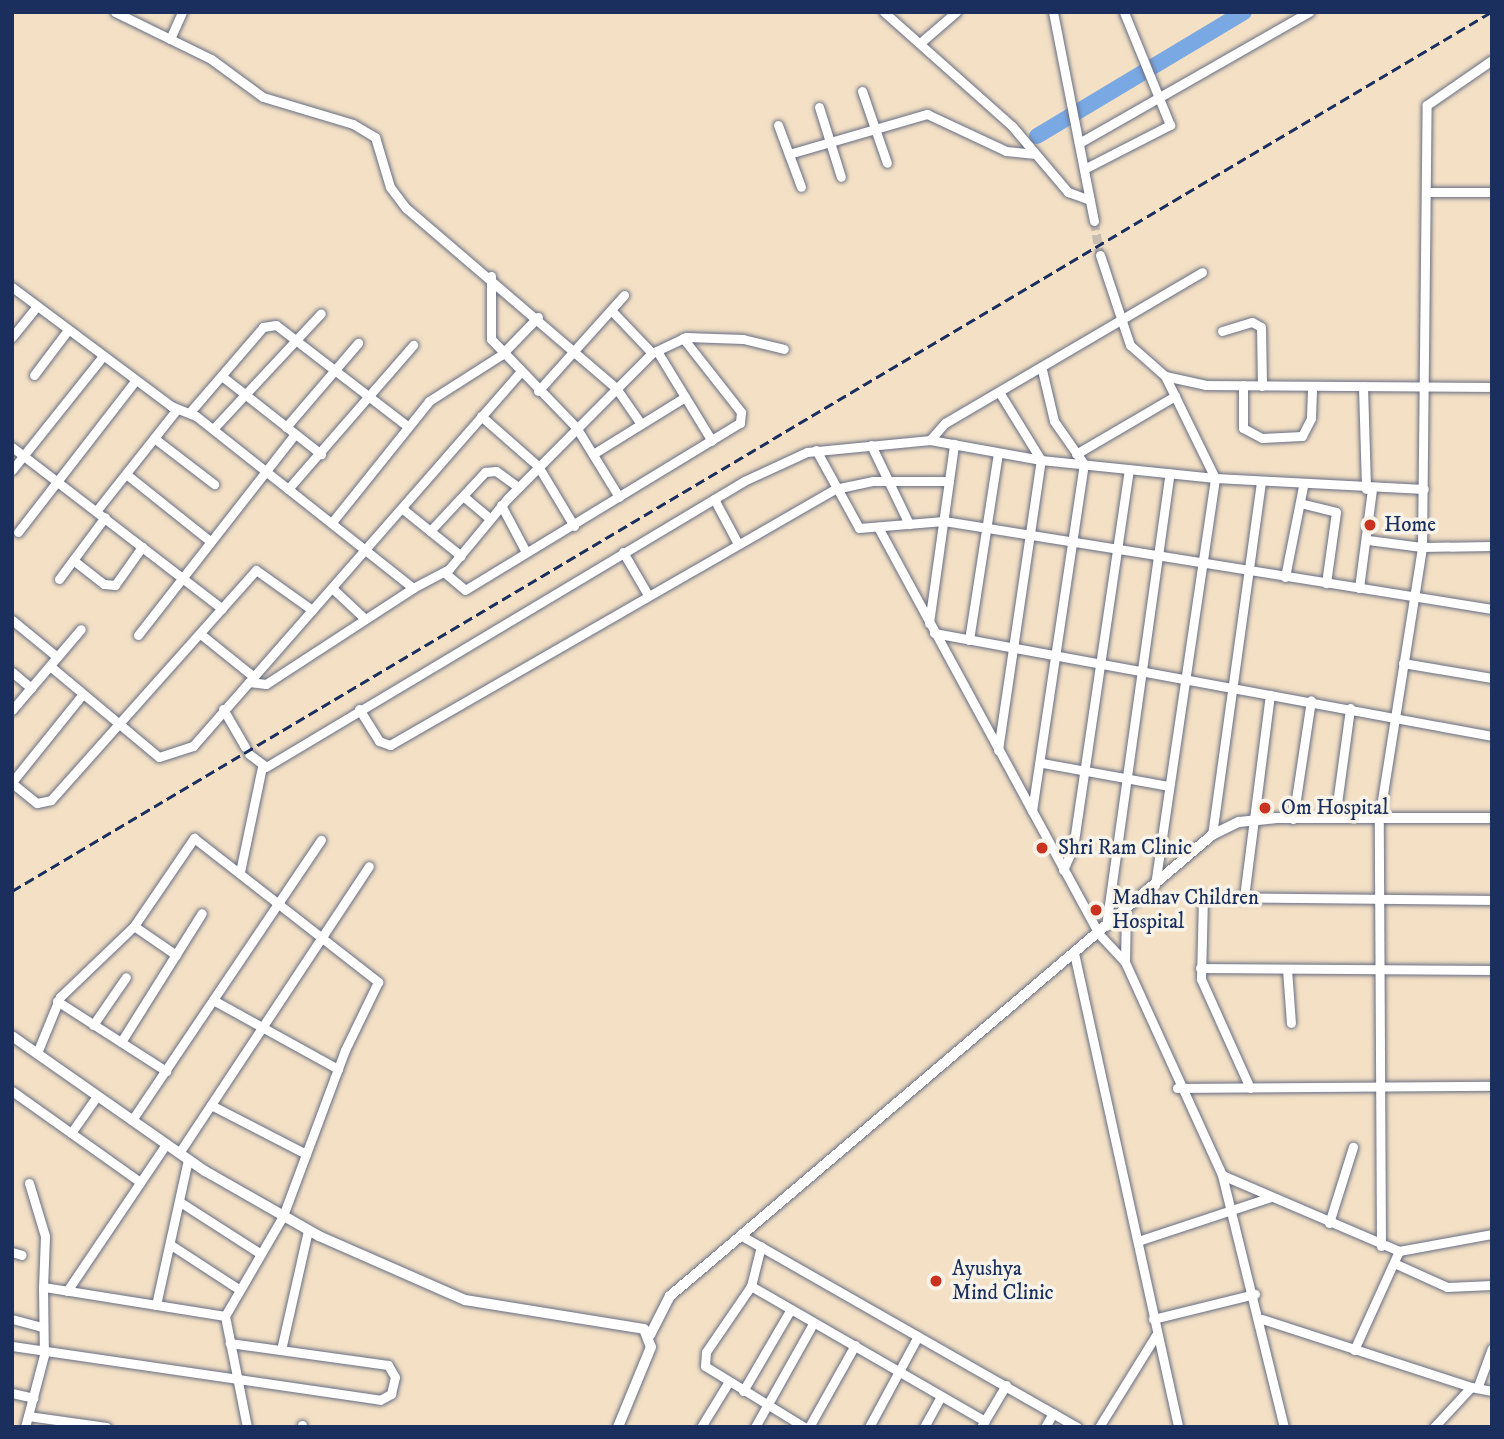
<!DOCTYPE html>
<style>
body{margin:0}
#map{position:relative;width:1504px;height:1439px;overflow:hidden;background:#f3e0c5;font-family:"IM FELL DW Pica",serif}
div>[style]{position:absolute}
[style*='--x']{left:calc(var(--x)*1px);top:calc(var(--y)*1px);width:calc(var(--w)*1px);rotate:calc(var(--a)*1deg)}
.river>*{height:16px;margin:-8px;padding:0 8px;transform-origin:8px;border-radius:8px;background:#79a8e3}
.minor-tunnel>*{height:9px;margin-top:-4.5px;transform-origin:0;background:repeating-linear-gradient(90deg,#c8bdb0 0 9px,transparent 0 13.5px)}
.roads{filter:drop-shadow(0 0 2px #676d82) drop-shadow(0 0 2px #676d82)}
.minor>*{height:9px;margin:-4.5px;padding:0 4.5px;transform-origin:4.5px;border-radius:4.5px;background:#fff}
.major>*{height:10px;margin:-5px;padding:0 5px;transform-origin:5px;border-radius:5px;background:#fff}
.rail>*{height:2.5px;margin-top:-1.25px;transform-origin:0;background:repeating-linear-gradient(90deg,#1b2f5e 0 10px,transparent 0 15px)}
.dots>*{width:19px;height:19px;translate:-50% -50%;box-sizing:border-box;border:4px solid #f7f3e8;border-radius:50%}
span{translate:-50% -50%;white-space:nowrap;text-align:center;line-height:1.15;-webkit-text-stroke:7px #f7f3e8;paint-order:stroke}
.poi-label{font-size:21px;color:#1b2f5e}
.left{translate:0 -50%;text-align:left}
.frame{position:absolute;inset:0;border:14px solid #1b2f5e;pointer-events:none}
</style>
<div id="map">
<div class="river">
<div style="--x:1037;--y:136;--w:241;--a:-30.9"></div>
</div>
<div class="minor-tunnel">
<div style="--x:1094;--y:221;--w:35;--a:80"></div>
</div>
<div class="roads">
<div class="minor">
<div style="--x:115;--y:12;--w:107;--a:26.1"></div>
<div style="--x:211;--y:59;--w:64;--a:36.2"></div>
<div style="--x:263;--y:97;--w:94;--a:16.7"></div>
<div style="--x:353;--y:124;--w:26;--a:31"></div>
<div style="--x:375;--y:137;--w:52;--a:73.3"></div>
<div style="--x:390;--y:187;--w:26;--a:53"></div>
<div style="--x:406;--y:208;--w:277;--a:40.6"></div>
<div style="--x:616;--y:388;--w:44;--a:55.2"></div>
<div style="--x:884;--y:12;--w:171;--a:41.7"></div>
<div style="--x:1012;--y:126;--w:87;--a:49.7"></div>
<div style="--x:1068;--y:192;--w:23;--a:20"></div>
<div style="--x:1053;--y:12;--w:213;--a:78.9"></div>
<div style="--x:170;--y:39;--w:30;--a:-66"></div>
<div style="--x:920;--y:43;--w:48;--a:-40.7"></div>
<div style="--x:862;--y:91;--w:76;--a:70.9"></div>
<div style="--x:819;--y:107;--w:73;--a:72.6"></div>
<div style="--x:778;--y:125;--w:66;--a:69.6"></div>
<div style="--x:1079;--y:143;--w:265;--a:-29.7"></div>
<div style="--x:789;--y:154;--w:144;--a:-16.2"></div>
<div style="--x:927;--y:114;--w:87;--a:25.1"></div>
<div style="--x:1006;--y:151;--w:27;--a:6"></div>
<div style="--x:1084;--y:169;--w:97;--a:-27.1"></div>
<div style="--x:1170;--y:125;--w:122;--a:-112.2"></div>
<div style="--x:1427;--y:192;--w:65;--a:0"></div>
<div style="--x:1100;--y:255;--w:95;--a:71.6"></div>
<div style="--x:1130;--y:345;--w:47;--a:41.5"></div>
<div style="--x:1165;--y:376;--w:42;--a:12.4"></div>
<div style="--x:1206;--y:385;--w:286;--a:0.4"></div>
<div style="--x:491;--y:276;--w:63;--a:90"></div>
<div style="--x:491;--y:339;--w:122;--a:46"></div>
<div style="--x:576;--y:427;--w:82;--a:58.4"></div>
<div style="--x:12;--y:287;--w:199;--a:36.8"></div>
<div style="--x:171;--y:406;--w:27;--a:22"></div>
<div style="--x:196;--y:416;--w:277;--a:38.4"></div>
<div style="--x:413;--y:588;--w:41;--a:-27.8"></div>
<div style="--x:449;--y:569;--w:92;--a:-50.3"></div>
<div style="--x:508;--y:498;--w:204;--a:-45.2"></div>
<div style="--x:652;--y:353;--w:38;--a:-25"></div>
<div style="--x:686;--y:337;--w:57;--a:2"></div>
<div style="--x:743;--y:339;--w:42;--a:13.7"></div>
<div style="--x:611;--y:310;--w:59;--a:46.4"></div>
<div style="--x:1222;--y:331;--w:31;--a:-17"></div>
<div style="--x:1252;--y:322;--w:10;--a:29"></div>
<div style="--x:1261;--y:327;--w:59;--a:89"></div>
<div style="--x:12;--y:337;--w:40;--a:-51"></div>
<div style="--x:657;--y:351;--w:105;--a:58.6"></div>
<div style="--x:34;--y:375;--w:56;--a:-52.9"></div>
<div style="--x:223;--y:377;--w:125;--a:38.2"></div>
<div style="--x:1243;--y:385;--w:43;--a:90"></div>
<div style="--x:1243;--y:428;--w:21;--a:28"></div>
<div style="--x:1262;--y:438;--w:40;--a:-2.9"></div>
<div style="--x:1302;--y:436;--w:20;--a:-63"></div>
<div style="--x:1311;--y:418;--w:32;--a:-88"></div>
<div style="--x:1363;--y:386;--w:103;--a:88.3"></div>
<div style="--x:538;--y:391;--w:129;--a:-48.1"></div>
<div style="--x:190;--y:412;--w:112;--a:-49.3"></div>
<div style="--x:263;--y:327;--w:13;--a:-9"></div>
<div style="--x:276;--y:325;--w:165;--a:37.6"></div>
<div style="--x:481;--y:416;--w:76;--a:41.3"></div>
<div style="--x:538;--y:466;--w:70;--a:59"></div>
<div style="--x:286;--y:427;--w:111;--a:-49.4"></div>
<div style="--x:213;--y:429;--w:158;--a:-47"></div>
<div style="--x:154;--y:438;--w:76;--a:37.5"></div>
<div style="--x:930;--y:440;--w:23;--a:-49"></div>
<div style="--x:945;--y:423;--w:298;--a:-30.4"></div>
<div style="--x:871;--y:445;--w:88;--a:64.3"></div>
<div style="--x:12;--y:447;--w:265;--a:37.6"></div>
<div style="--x:816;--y:450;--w:89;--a:61.1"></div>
<div style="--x:859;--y:528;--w:85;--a:-4.7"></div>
<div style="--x:944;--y:521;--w:555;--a:9.12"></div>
<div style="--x:593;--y:454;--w:108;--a:-31.8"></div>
<div style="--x:1076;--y:454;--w:115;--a:-30.4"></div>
<div style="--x:12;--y:470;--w:146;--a:-51.4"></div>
<div style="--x:126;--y:474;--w:107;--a:38.6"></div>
<div style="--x:288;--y:489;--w:191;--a:-49"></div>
<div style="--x:463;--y:496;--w:35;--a:40"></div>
<div style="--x:714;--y:499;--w:51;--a:61.9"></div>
<div style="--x:1300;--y:503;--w:37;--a:14"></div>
<div style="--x:1336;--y:512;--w:72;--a:98"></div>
<div style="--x:501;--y:505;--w:53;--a:62"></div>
<div style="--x:97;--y:510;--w:129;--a:-51.6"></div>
<div style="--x:404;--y:510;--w:73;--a:38.9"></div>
<div style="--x:333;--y:521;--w:154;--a:-51.3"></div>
<div style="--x:429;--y:401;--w:85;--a:-32.6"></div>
<div style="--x:501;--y:355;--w:53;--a:-45.8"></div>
<div style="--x:878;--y:527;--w:462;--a:61.5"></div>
<div style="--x:1098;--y:933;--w:40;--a:47"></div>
<div style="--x:1125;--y:962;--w:234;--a:65.5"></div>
<div style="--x:1222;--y:1175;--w:260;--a:76.2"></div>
<div style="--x:430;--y:531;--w:81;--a:-47"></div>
<div style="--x:485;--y:472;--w:11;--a:-5"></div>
<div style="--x:496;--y:471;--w:27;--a:36"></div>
<div style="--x:18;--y:532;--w:191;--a:-52.2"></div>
<div style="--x:1368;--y:540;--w:54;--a:7.4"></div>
<div style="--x:1422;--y:547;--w:70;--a:-0.8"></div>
<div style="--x:623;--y:552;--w:50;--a:59.8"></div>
<div style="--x:73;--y:560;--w:39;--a:38"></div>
<div style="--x:104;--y:584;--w:11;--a:5"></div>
<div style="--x:115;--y:585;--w:47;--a:-54.6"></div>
<div style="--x:445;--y:573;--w:26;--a:40"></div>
<div style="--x:465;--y:590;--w:322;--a:-31.3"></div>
<div style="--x:740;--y:423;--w:11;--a:-85"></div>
<div style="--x:741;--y:412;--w:94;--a:-128.1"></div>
<div style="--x:1285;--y:577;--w:93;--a:-78.8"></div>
<div style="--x:59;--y:579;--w:77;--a:-53.4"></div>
<div style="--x:332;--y:588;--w:45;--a:43.2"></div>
<div style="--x:1359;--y:588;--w:100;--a:-82.5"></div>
<div style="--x:12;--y:620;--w:58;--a:39.4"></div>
<div style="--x:929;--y:623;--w:181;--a:-82"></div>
<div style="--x:934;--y:633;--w:567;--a:10.46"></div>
<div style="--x:138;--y:635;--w:255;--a:-52"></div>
<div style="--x:203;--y:636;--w:65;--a:38.8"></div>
<div style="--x:969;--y:640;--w:189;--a:-81.2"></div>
<div style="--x:1403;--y:663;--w:90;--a:9.6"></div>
<div style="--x:50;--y:666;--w:142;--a:39.9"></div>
<div style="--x:159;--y:757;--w:36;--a:-18"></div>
<div style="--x:193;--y:746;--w:495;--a:-48.8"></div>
<div style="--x:12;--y:672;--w:25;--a:40"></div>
<div style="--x:249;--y:682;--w:17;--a:7"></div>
<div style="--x:266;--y:684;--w:176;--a:-33.1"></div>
<div style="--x:223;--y:709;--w:44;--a:59.9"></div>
<div style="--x:359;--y:709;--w:38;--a:58"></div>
<div style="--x:379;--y:741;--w:12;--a:20"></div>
<div style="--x:390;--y:745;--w:513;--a:-29.91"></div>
<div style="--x:835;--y:489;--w:39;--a:-12"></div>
<div style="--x:873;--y:481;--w:76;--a:0"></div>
<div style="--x:12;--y:710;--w:106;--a:-49.6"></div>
<div style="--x:998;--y:750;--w:293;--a:-81.6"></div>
<div style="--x:1041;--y:460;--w:76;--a:-121.6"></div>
<div style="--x:249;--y:754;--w:21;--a:37"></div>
<div style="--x:266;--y:767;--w:557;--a:-30.89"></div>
<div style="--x:744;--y:481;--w:69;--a:-24.7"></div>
<div style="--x:807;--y:452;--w:124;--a:-5.6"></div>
<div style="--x:930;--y:440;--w:113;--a:10.2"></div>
<div style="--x:1041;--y:460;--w:175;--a:5.9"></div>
<div style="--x:1215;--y:478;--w:209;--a:3"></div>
<div style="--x:1042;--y:763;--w:129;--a:10.3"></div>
<div style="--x:12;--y:782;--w:112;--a:-51.2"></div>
<div style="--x:12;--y:783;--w:32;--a:39"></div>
<div style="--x:37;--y:803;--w:14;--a:-12"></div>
<div style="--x:51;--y:800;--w:308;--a:-48.3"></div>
<div style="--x:256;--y:570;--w:69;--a:35.5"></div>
<div style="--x:1032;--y:811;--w:351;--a:-81.5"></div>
<div style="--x:1084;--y:464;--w:52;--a:-124.9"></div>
<div style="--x:1054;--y:421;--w:52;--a:-103.2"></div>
<div style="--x:1335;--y:818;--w:111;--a:-82.2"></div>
<div style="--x:1293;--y:819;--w:120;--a:-81.4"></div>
<div style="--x:1212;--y:835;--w:356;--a:-82.1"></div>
<div style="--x:1063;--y:870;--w:24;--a:-66"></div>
<div style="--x:1073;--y:848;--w:383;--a:-81.6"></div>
<div style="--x:240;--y:872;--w:107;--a:-78.2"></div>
<div style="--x:1155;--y:885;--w:411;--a:-81.6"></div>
<div style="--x:1215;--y:478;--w:114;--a:-116.1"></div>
<div style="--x:1244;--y:897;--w:204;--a:-82.7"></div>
<div style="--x:134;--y:926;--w:51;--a:34.6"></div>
<div style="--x:1106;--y:926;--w:457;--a:-82"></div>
<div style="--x:1074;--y:953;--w:485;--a:77.6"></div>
<div style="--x:1125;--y:962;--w:53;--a:-88.9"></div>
<div style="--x:1200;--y:968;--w:292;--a:0.4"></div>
<div style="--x:1287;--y:969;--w:54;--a:85.8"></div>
<div style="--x:213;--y:1000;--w:143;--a:28.9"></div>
<div style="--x:57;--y:1001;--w:130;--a:32.7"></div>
<div style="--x:93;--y:1025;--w:58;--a:-55.5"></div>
<div style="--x:121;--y:1042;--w:152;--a:-57.9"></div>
<div style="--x:37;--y:1053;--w:61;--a:-67.7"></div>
<div style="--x:60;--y:997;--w:103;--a:-43.8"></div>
<div style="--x:134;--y:926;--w:107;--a:-55.7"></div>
<div style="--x:194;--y:838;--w:234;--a:38"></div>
<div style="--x:378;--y:982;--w:76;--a:115.9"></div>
<div style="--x:345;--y:1050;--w:177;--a:110.5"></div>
<div style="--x:283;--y:1216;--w:116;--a:120.1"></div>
<div style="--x:225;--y:1316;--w:184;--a:-170.9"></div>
<div style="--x:43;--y:1287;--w:68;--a:89.2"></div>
<div style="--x:44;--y:1355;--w:63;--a:104.7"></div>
<div style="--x:28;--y:1416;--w:79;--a:8"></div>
<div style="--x:1177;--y:1088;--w:315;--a:-0.4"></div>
<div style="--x:1250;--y:1088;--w:120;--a:-114.2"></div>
<div style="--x:1201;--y:979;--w:82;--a:-88.6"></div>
<div style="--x:1203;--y:897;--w:289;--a:0.6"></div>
<div style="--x:12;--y:1091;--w:157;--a:35.4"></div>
<div style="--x:211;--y:1105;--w:107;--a:27.3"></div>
<div style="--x:132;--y:1120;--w:338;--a:-56"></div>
<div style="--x:71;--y:1133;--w:45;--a:-54.9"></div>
<div style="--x:179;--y:1153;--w:344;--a:-56.5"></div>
<div style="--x:1222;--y:1175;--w:193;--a:23.2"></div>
<div style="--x:1399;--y:1251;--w:95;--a:-10.4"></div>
<div style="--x:29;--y:1183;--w:55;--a:73.2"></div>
<div style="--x:45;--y:1236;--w:51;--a:92.2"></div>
<div style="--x:180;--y:1202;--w:96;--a:32.7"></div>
<div style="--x:1329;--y:1223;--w:80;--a:-72.5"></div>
<div style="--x:742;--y:1236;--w:386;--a:29.7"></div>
<div style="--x:1138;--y:1241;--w:140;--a:-18.3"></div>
<div style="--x:171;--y:1245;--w:82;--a:33.1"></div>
<div style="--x:761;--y:1246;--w:41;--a:104"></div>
<div style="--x:751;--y:1286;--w:80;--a:124.3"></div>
<div style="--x:706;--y:1352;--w:14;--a:94"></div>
<div style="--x:705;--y:1366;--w:116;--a:31.6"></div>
<div style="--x:1381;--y:1246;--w:427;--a:-90.3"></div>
<div style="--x:1379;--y:819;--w:275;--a:-81"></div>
<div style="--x:1422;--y:547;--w:442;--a:-89.4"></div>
<div style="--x:1427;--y:105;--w:79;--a:-34.7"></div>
<div style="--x:12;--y:1252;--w:10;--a:17"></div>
<div style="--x:1394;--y:1263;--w:58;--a:24.4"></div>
<div style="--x:1447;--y:1287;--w:45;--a:-2.5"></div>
<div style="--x:751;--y:1286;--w:270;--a:30"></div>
<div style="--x:67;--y:1291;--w:177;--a:-56"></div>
<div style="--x:156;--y:1305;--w:149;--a:-77.6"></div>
<div style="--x:225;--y:1316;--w:113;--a:78.8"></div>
<div style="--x:12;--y:1319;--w:31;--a:15"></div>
<div style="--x:1153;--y:1319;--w:105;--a:-13.8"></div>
<div style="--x:1262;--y:1319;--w:220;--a:18"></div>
<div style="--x:12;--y:1346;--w:372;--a:8.3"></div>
<div style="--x:380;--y:1400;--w:13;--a:-29"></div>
<div style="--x:391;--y:1394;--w:17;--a:-77"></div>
<div style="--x:395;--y:1377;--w:14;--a:-120"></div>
<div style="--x:388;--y:1365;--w:160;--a:-172.1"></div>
<div style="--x:281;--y:1350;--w:123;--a:-77.3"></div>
<div style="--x:1354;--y:1350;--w:109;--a:-65.6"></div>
<div style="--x:1478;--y:1386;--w:40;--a:-69.8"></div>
<div style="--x:743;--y:1391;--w:95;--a:-59.7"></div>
<div style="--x:12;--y:1393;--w:22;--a:13"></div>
<div style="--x:25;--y:1427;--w:11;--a:-75"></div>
<div style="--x:302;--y:1427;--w:2;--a:-90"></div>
<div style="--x:701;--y:1427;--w:52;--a:-58.5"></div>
<div style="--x:755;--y:1427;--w:120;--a:-60.7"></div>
<div style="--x:809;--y:1427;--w:94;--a:-60.7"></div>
<div style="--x:869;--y:1427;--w:103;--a:-61.7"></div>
<div style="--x:924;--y:1427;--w:35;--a:-61"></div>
<div style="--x:981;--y:1427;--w:49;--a:-59.2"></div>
<div style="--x:1045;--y:1427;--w:16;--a:-60"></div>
<div style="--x:1099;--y:1427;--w:108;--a:-58.2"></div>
<div style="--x:1434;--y:1427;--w:54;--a:-47.2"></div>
<div style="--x:1471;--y:1387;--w:21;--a:11"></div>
</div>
<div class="major">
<div style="--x:12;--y:1036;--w:236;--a:35"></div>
<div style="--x:205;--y:1171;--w:131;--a:29.7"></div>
<div style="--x:319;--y:1236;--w:159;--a:23.7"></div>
<div style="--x:465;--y:1300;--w:181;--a:9.2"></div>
<div style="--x:644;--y:1329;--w:19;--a:69"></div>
<div style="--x:651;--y:1347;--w:87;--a:112.4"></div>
<div style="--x:650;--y:1335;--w:44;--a:-62.9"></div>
<div style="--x:670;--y:1296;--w:712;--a:-40.38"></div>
<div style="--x:1212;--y:835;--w:30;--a:-26"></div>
<div style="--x:1239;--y:822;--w:36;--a:-6"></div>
<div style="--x:1275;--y:818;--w:217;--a:0"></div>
</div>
</div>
<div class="rail">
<div style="--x:12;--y:891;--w:1720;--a:-30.72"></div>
</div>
<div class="dots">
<div style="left:1370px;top:525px;background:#c8321e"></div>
<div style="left:1265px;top:808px;background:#c8321e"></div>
<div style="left:1042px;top:848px;background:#c8321e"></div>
<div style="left:1096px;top:910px;background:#c8321e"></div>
<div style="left:936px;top:1281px;background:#c8321e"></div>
</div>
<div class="poi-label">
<span class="left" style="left:1384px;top:525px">Home</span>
<span class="left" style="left:1281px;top:808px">Om Hospital</span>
<span class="left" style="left:1058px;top:848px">Shri Ram Clinic</span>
<span class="left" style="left:1112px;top:910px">Madhav Children<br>Hospital</span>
<span class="left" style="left:952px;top:1281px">Ayushya<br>Mind Clinic</span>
</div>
<div class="frame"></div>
</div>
